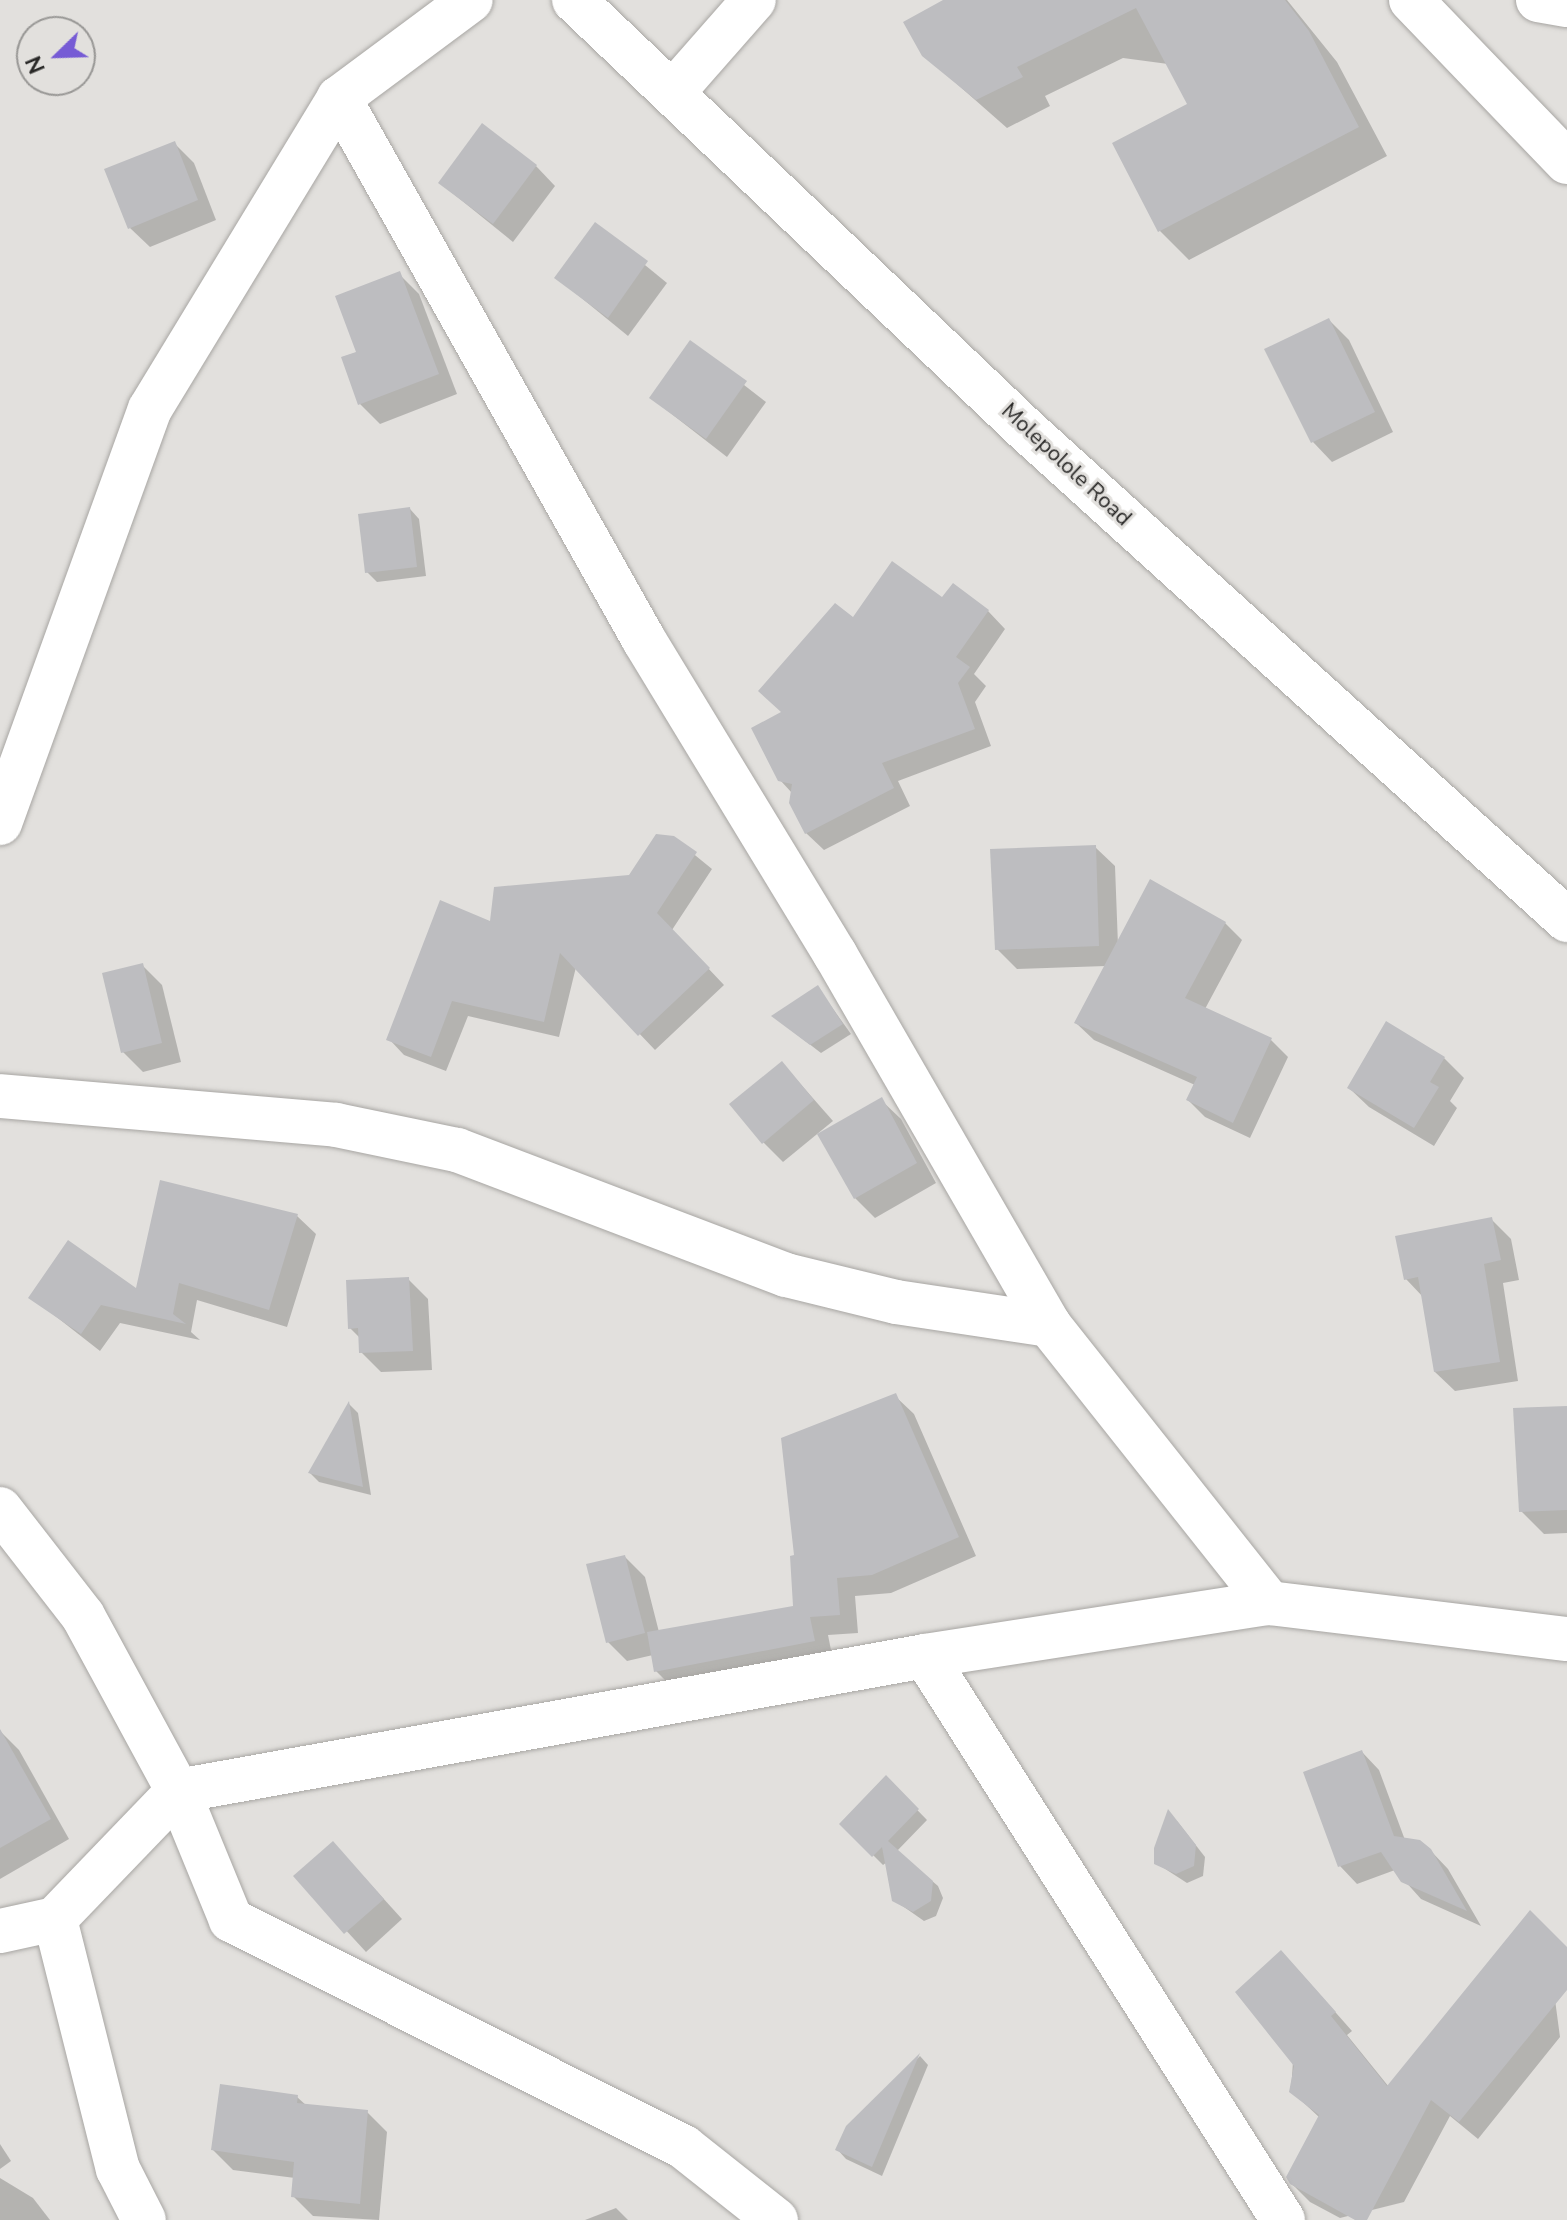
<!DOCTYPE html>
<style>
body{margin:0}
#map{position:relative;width:1567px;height:2220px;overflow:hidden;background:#e2e0dd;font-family:"Nunito Sans",sans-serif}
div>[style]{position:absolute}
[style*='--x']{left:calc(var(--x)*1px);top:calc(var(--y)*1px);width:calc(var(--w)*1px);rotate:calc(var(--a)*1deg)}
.shadow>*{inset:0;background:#0003}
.building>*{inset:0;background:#bdbdc0}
.roads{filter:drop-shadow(0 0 2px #a8a6a3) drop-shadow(0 0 2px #a8a6a3)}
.street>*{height:44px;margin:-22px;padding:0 22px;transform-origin:22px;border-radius:22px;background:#fff}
.primary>*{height:44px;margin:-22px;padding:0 22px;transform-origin:22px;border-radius:22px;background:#fff}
span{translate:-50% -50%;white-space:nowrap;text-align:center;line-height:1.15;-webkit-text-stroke:6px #e2e0dd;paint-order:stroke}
.street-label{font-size:22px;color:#2a2928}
.north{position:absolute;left:16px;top:16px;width:80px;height:80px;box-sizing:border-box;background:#e2e0dd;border:2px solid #989795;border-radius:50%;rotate:247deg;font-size:22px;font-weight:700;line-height:32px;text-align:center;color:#2a2928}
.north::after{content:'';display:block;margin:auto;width:28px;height:36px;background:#765bd5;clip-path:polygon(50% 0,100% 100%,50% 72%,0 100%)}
</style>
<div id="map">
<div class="shadow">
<div style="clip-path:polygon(949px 0,1287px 0,1337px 62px,1387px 156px,1189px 260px,1160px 231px,1114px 144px,1189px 105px,1168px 64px,1123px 58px,1045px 96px,1050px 106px,1007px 128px,924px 55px)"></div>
<div style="clip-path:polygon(174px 143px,194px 163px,216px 220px,150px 247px,130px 228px)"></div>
<div style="clip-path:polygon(536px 166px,555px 186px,513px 242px,440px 183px)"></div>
<div style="clip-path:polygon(596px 225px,667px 283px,628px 336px,557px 278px)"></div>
<div style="clip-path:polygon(399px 274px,419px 294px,457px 394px,380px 424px,360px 404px,359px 353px)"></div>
<div style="clip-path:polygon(1329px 320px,1349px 340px,1393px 432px,1332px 462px,1313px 442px)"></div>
<div style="clip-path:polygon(690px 343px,766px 402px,727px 457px,651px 398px)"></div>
<div style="clip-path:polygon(410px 509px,419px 519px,426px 576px,377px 582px,367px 572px)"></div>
<div style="clip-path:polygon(943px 600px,988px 611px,1005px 629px,974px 674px,986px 686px,975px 702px,991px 746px,898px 781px,910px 806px,824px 850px,806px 833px,792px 793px,780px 780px,783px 713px,853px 620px)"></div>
<div style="clip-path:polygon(674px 838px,712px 869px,672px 930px,724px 985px,655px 1050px,576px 967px,559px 1037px,468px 1016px,446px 1071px,404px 1055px,389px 1039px,492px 924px,630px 877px)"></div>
<div style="clip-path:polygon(1095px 847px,1115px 866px,1118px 945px,1225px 923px,1242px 940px,1205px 1009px,1271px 1040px,1288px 1057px,1250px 1138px,1205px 1117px,1188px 1100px,1195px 1085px,1094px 1040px,1076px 1023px,1106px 966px,1017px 969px,997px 949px)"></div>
<div style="clip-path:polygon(142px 965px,162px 985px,181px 1062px,143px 1072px,123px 1052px)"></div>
<div style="clip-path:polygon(818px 988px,851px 1034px,821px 1053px,774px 1017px)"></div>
<div style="clip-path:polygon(1444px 1058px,1464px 1078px,1450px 1101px,1457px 1108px,1434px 1146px,1369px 1107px,1349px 1088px)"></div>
<div style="clip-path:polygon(782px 1063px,833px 1121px,783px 1162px,763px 1142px)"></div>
<div style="clip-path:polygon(881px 1100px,901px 1119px,936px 1183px,875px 1218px,855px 1198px)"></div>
<div style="clip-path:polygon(297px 1216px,316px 1234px,287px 1327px,197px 1300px,191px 1332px,200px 1340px,120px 1323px,100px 1351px,31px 1297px,138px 1292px)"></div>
<div style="clip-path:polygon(1491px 1219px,1511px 1239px,1519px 1280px,1503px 1283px,1518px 1381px,1455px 1391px,1435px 1372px,1423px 1297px,1406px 1279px)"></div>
<div style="clip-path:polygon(408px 1279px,428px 1299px,432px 1370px,381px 1372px,361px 1352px,361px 1339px,350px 1328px)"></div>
<div style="clip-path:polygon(895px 1396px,914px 1414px,976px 1556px,891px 1593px,855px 1596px,858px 1633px,828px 1635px,833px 1660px,675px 1690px,656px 1671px,653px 1655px,627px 1661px,608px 1642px,625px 1557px,645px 1577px,659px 1632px,795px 1607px,796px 1557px)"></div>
<div style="clip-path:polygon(349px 1404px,358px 1413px,371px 1495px,319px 1482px,310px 1473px)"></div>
<div style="clip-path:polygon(1567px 1408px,1567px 1533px,1544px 1534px,1521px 1511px)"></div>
<div style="clip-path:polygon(0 1731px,19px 1750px,69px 1839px,0 1879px)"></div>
<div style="clip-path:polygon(1362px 1752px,1379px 1770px,1405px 1840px,1430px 1850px,1448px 1869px,1481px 1926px,1421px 1899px,1395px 1870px,1357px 1884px,1340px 1866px)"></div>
<div style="clip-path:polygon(886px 1778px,927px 1820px,897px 1851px,938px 1886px,943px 1898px,936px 1916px,924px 1921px,894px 1900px,887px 1862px,883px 1865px,842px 1824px)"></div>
<div style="clip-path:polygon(1177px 1821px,1205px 1857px,1203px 1876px,1187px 1883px,1156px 1863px)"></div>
<div style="clip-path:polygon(333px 1843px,402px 1919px,366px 1952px,296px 1876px)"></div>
<div style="clip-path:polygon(1546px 1932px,1560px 2037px,1478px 2139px,1450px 2116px,1404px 2202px,1340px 2218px,1310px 2202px,1291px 2183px,1320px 2118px,1291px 2091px,1299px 1971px,1352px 2031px,1347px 2035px,1389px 2087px)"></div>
<div style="clip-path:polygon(920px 2056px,928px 2065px,882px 2176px,846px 2159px,837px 2149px,847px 2128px)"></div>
<div style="clip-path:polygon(297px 2097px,307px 2106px,367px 2112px,387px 2132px,379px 2220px,313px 2216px,293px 2196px,295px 2178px,233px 2170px,213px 2150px)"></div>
<div style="clip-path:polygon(0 2144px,11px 2161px,0 2169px)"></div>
<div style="clip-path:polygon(0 2178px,33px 2198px,50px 2220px,0 2220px)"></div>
<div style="clip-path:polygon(616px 2208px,628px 2220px,585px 2220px)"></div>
</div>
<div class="building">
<div style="clip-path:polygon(943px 0,1285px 0,1309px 31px,1359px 127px,1158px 232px,1112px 143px,1187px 104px,1136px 8px,1017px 67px,1023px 77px,976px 100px,922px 56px,903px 22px)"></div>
<div style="clip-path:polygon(482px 123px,537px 165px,493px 224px,438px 183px)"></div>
<div style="clip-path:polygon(175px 141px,198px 200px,128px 229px,104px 169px)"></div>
<div style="clip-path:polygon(595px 222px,648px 261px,608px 318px,554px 278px)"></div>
<div style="clip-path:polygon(400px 271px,439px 374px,358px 405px,341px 357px,356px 352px,335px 296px)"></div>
<div style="clip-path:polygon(1329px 318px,1375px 412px,1311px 443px,1264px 349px)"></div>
<div style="clip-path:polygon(690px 340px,747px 381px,706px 439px,649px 398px)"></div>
<div style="clip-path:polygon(410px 507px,417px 567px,365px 573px,358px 514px)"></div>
<div style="clip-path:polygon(892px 561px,942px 597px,953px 583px,989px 610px,956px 657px,970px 667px,958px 683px,975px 729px,882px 763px,894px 788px,805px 834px,789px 803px,792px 784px,778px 781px,751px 728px,781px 712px,758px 691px,835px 603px,853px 617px)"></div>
<div style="clip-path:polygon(656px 834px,674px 836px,697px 852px,657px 913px,710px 968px,638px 1036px,560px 953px,544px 1022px,452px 1001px,431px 1057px,386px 1040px,440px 900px,490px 921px,494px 887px,629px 875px)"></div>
<div style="clip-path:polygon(1096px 845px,1099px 946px,995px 950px,990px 849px)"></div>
<div style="clip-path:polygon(1150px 879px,1226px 922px,1185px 998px,1272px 1038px,1233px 1123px,1186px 1100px,1197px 1077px,1074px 1023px)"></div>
<div style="clip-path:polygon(143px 963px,162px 1043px,121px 1053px,102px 973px)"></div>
<div style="clip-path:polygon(818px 985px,843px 1024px,810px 1045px,771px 1016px)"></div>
<div style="clip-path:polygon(1386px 1021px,1445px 1057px,1430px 1082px,1439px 1087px,1414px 1128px,1347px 1088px)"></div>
<div style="clip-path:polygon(782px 1061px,814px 1100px,762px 1144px,729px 1104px)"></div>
<div style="clip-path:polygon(882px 1097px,917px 1163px,854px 1199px,817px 1134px)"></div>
<div style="clip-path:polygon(160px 1180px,298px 1214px,269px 1310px,179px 1283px,173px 1314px,186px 1324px,101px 1305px,81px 1334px,28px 1298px,68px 1240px,136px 1288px)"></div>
<div style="clip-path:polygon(1492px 1217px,1501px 1260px,1484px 1264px,1500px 1362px,1434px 1372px,1418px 1277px,1404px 1280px,1395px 1236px)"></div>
<div style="clip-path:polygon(409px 1277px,413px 1351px,359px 1353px,358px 1328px,348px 1329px,346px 1280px)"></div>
<div style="clip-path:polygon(896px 1393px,959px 1537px,872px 1575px,837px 1578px,840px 1615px,810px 1617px,815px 1641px,654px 1672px,647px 1632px,793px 1606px,790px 1556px,794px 1555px,781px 1438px)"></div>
<div style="clip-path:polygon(349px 1401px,363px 1487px,308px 1473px)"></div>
<div style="clip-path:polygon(1567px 1406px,1567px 1510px,1519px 1512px,1513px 1408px)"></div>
<div style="clip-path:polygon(625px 1555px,645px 1633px,606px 1643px,586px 1564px)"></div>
<div style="clip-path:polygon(0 1729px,51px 1819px,0 1848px)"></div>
<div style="clip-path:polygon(1362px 1750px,1394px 1836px,1420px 1840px,1431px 1849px,1467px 1911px,1401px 1882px,1381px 1852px,1338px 1867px,1303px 1772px)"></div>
<div style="clip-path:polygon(886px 1775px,919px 1809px,888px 1841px,933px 1881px,931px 1901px,913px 1912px,892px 1901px,882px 1847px,872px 1857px,839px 1824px)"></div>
<div style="clip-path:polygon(1168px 1809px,1196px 1845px,1194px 1866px,1176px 1874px,1154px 1864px,1154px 1848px)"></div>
<div style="clip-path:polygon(333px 1841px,384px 1899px,344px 1934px,293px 1876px)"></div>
<div style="clip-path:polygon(1530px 1910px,1567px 1947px,1567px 1990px,1459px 2122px,1431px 2100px,1367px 2220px,1355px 2220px,1290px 2184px,1286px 2177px,1319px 2115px,1289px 2092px,1294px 2066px,1235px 1992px,1281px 1950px,1336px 2012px,1331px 2016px,1387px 2086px)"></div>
<div style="clip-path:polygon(920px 2053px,872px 2167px,835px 2150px,846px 2126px)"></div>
<div style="clip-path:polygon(220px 2084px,298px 2095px,297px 2103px,368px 2110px,360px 2204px,291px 2197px,294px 2162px,211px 2150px)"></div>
</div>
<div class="roads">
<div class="street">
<div style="--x:1411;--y:0;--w:225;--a:46.1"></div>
<div style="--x:1538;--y:0;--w:29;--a:10"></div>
<div style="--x:674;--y:91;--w:121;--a:-48.7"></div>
<div style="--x:339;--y:98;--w:622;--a:60.63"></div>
<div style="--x:644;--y:640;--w:368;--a:58.7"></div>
<div style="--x:835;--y:954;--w:428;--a:60"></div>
<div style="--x:1049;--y:1325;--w:355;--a:51.6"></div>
<div style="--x:0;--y:823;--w:440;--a:-70.1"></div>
<div style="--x:150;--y:409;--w:364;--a:-58.7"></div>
<div style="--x:339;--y:98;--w:164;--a:-36.6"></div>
<div style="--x:0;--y:1096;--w:337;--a:4.9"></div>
<div style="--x:336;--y:1125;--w:124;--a:11.7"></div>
<div style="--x:457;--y:1150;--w:352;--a:20.8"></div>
<div style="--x:786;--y:1275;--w:113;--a:13.8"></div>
<div style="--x:896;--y:1302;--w:155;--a:8.5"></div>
<div style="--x:0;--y:1509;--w:135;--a:52.2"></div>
<div style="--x:83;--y:1616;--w:199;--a:61.5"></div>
<div style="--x:178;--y:1791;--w:178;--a:133.9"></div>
<div style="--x:55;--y:1919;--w:56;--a:167.7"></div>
<div style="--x:925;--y:1656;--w:668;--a:57.59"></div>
<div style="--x:55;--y:1919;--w:258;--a:75.9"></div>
<div style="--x:118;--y:2169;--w:57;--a:63"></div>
<div style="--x:776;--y:2220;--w:117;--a:-141.6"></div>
<div style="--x:684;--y:2147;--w:507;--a:-153.38"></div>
<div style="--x:231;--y:1920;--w:139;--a:-112.3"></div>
<div style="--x:178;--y:1791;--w:759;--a:-10.24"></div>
<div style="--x:925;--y:1656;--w:348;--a:-8.8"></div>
<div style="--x:1269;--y:1603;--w:300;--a:6.9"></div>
</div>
<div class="primary">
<div style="--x:574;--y:0;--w:621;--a:43.56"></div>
<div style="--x:1024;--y:428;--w:733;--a:42.18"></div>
</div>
</div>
<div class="street-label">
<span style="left:1066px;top:465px;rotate:43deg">Molepolole Road</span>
</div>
<div class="north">N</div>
</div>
